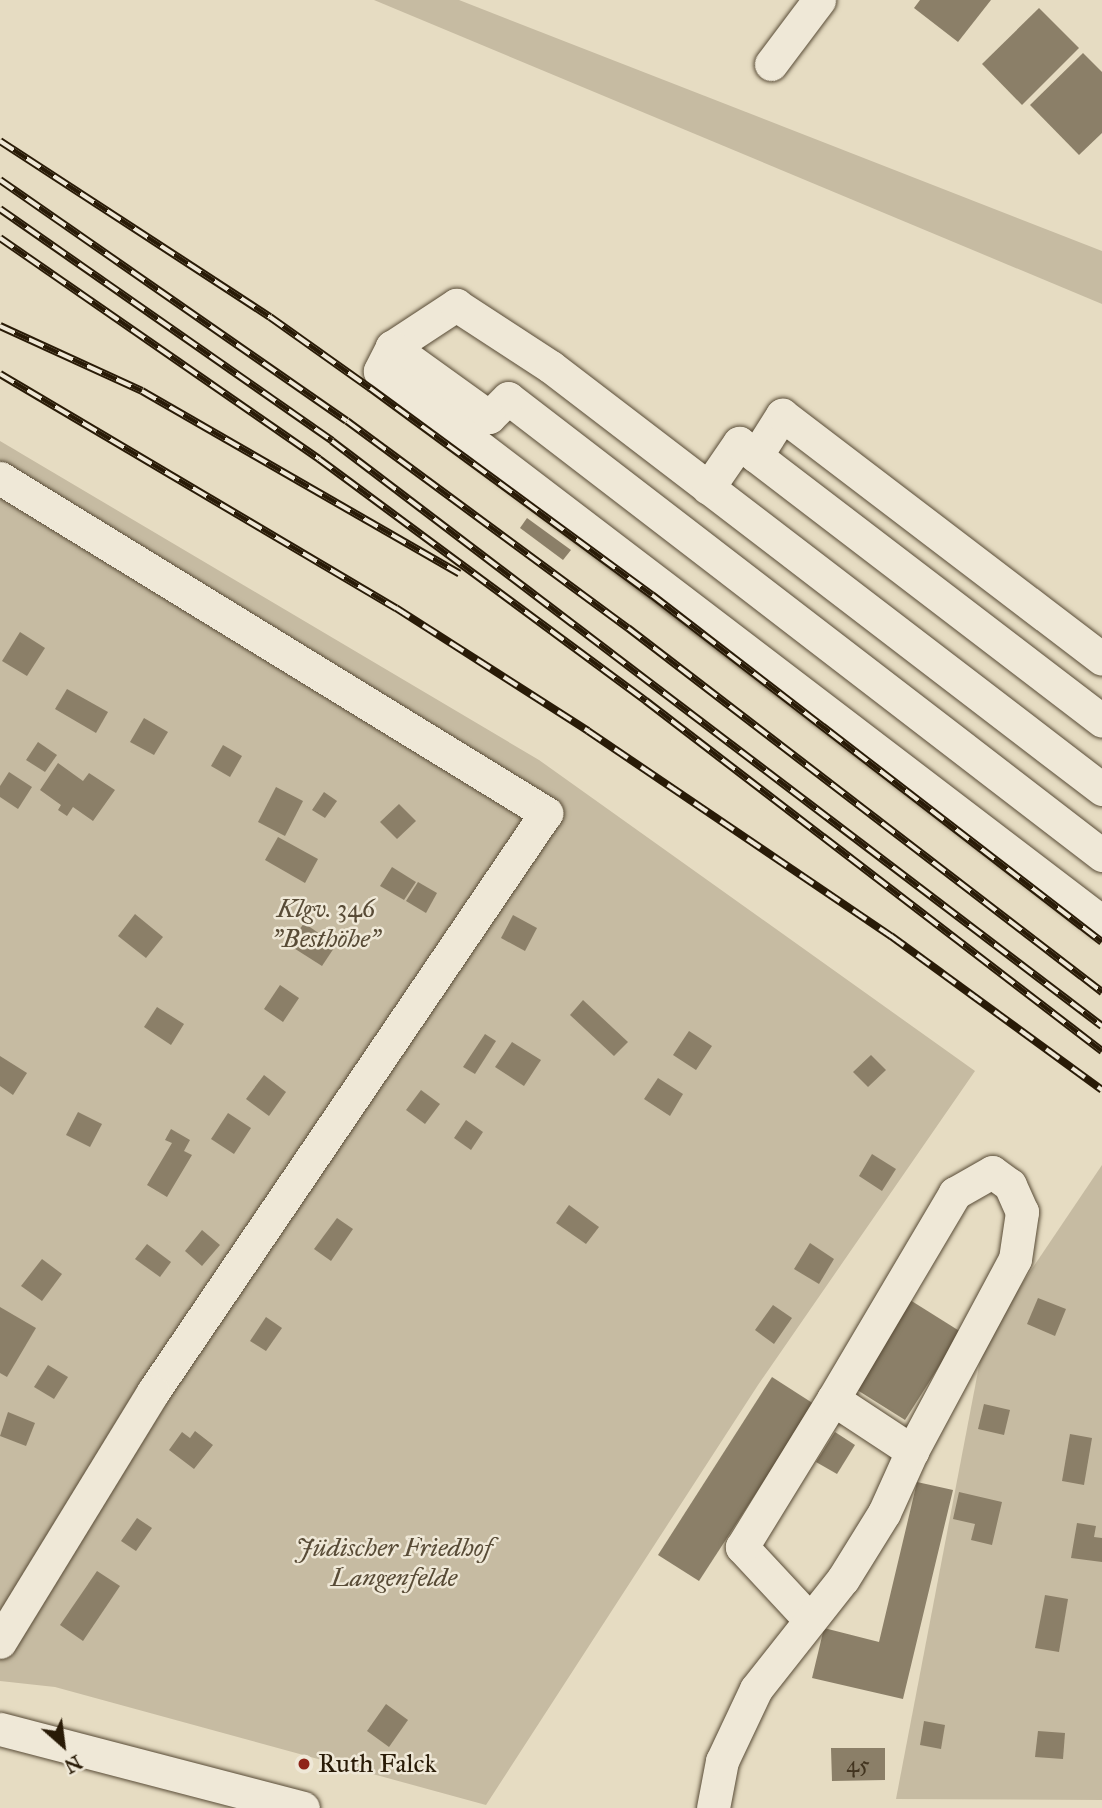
<!DOCTYPE html>
<meta charset="utf-8">
<style>
body{margin:0}
#map{position:relative;width:1102px;height:1808px;overflow:hidden;background:#e6dcc2;font-family:"IM FELL Great Primer",serif}
div>[style]{position:absolute}
[style*='--x']{left:calc(var(--x)*1px);top:calc(var(--y)*1px);width:calc(var(--w)*1px);rotate:calc(var(--a)*1deg)}
.green>*{inset:0;background:#c6bba2}
.building>*{inset:0;background:#8b7f68}
.roads{filter:drop-shadow(0 0 2px #584b36) drop-shadow(0 0 2px #584b36)}
.minor>*{height:33px;margin:-16.5px;padding:0 16.5px;transform-origin:16.5px;border-radius:16.5px;background:#efe8d7}
.rail>*{height:8px;margin-top:-4px;transform-origin:0;background:repeating-linear-gradient(90deg,#efe8d7 0 16px,#291b07 0 32px);box-sizing:border-box;border-block:2px solid #291b07}
.dots>*{width:19px;height:19px;translate:-50% -50%;box-sizing:border-box;border:4px solid #efe8d7;border-radius:50%}
span{translate:-50% -50%;white-space:nowrap;text-align:center;line-height:1.15;-webkit-text-stroke:5px #efe8d7;paint-order:stroke}
.number-label{font-size:23px;color:#42341f}
.number-label span{-webkit-text-stroke-width:0}
.park-label{font-size:26px;color:#584b36;font-style:italic}
.poi-label{font-size:26px;color:#291b07}
.left{translate:0 -50%;text-align:left}
.north{position:absolute;left:28px;top:1710px;width:70px;height:70px;-webkit-text-stroke:5px #efe8d7;paint-order:stroke;rotate:152deg;font-size:19px;font-weight:700;line-height:28px;text-align:center;color:#291b07}
.north::after{content:'';display:block;margin:auto;width:24px;height:32px;background:#291b07;clip-path:polygon(50% 0,100% 100%,50% 72%,0 100%)}
</style>
<div id="map">
<div class="green">
<div style="clip-path:polygon(374px 0,459px 0,1102px 251px,1102px 304px)"></div>
<div style="clip-path:polygon(0 441px,539px 760px,975px 1071px,758px 1385px,486px 1805px,55px 1687px,0 1681px)"></div>
<div style="clip-path:polygon(1102px 1165px,1102px 1800px,896px 1799px,984px 1340px)"></div>
</div>
<div class="building">
<div style="clip-path:polygon(920px 0,991px 0,958px 42px,914px 8px)"></div>
<div style="clip-path:polygon(1039px 8px,1079px 48px,1022px 105px,982px 64px)"></div>
<div style="clip-path:polygon(1083px 53px,1102px 72px,1102px 133px,1079px 155px,1030px 105px)"></div>
<div style="clip-path:polygon(527px 518px,571px 550px,563px 560px,520px 528px)"></div>
<div style="clip-path:polygon(20px 632px,45px 648px,27px 676px,2px 661px)"></div>
<div style="clip-path:polygon(67px 689px,108px 712px,96px 733px,55px 709px)"></div>
<div style="clip-path:polygon(144px 718px,168px 732px,154px 755px,130px 742px)"></div>
<div style="clip-path:polygon(38px 742px,57px 755px,45px 772px,26px 760px)"></div>
<div style="clip-path:polygon(223px 745px,242px 756px,230px 777px,211px 766px)"></div>
<div style="clip-path:polygon(58px 763px,83px 781px,89px 773px,115px 790px,93px 821px,73px 807px,67px 816px,58px 810px,61px 805px,40px 790px)"></div>
<div style="clip-path:polygon(9px 772px,32px 787px,18px 809px,0 797px,0 786px)"></div>
<div style="clip-path:polygon(276px 787px,303px 801px,285px 836px,258px 822px)"></div>
<div style="clip-path:polygon(324px 792px,337px 801px,325px 818px,312px 810px)"></div>
<div style="clip-path:polygon(399px 804px,416px 821px,397px 839px,380px 822px)"></div>
<div style="clip-path:polygon(278px 837px,318px 859px,305px 883px,265px 860px)"></div>
<div style="clip-path:polygon(392px 867px,416px 882px,404px 900px,380px 886px)"></div>
<div style="clip-path:polygon(418px 882px,437px 893px,426px 913px,406px 901px)"></div>
<div style="clip-path:polygon(135px 914px,163px 937px,146px 958px,118px 936px)"></div>
<div style="clip-path:polygon(513px 915px,537px 928px,525px 951px,501px 938px)"></div>
<div style="clip-path:polygon(304px 923px,336px 945px,322px 966px,289px 945px)"></div>
<div style="clip-path:polygon(280px 985px,299px 998px,283px 1022px,264px 1009px)"></div>
<div style="clip-path:polygon(583px 1000px,628px 1042px,614px 1056px,570px 1015px)"></div>
<div style="clip-path:polygon(157px 1007px,184px 1024px,171px 1045px,144px 1027px)"></div>
<div style="clip-path:polygon(689px 1031px,712px 1046px,696px 1070px,673px 1055px)"></div>
<div style="clip-path:polygon(485px 1034px,496px 1041px,475px 1074px,463px 1067px)"></div>
<div style="clip-path:polygon(512px 1042px,541px 1060px,524px 1086px,495px 1067px)"></div>
<div style="clip-path:polygon(871px 1055px,886px 1070px,868px 1087px,853px 1072px)"></div>
<div style="clip-path:polygon(0 1056px,27px 1073px,13px 1095px,0 1086px)"></div>
<div style="clip-path:polygon(264px 1075px,286px 1092px,269px 1116px,246px 1099px)"></div>
<div style="clip-path:polygon(658px 1078px,683px 1094px,670px 1116px,644px 1099px)"></div>
<div style="clip-path:polygon(421px 1090px,440px 1104px,425px 1124px,406px 1110px)"></div>
<div style="clip-path:polygon(78px 1112px,102px 1124px,90px 1147px,66px 1135px)"></div>
<div style="clip-path:polygon(228px 1113px,251px 1128px,234px 1154px,211px 1139px)"></div>
<div style="clip-path:polygon(466px 1120px,483px 1132px,471px 1150px,454px 1138px)"></div>
<div style="clip-path:polygon(171px 1129px,190px 1140px,184px 1151px,192px 1155px,167px 1197px,147px 1185px,172px 1143px,165px 1140px)"></div>
<div style="clip-path:polygon(872px 1154px,896px 1169px,882px 1191px,859px 1176px)"></div>
<div style="clip-path:polygon(569px 1205px,599px 1227px,586px 1244px,556px 1223px)"></div>
<div style="clip-path:polygon(337px 1218px,353px 1229px,331px 1261px,314px 1249px)"></div>
<div style="clip-path:polygon(202px 1230px,220px 1245px,202px 1266px,185px 1251px)"></div>
<div style="clip-path:polygon(810px 1243px,834px 1259px,819px 1284px,794px 1269px)"></div>
<div style="clip-path:polygon(147px 1244px,171px 1262px,160px 1277px,135px 1259px)"></div>
<div style="clip-path:polygon(42px 1259px,62px 1274px,42px 1301px,21px 1286px)"></div>
<div style="clip-path:polygon(1038px 1298px,1066px 1309px,1055px 1336px,1027px 1324px)"></div>
<div style="clip-path:polygon(910px 1300px,961px 1332px,905px 1420px,854px 1388px)"></div>
<div style="clip-path:polygon(773px 1305px,792px 1318px,774px 1344px,755px 1330px)"></div>
<div style="clip-path:polygon(0 1307px,36px 1328px,7px 1377px,0 1373px)"></div>
<div style="clip-path:polygon(266px 1317px,282px 1328px,266px 1351px,250px 1341px)"></div>
<div style="clip-path:polygon(48px 1365px,68px 1377px,54px 1399px,34px 1387px)"></div>
<div style="clip-path:polygon(772px 1377px,814px 1404px,699px 1581px,658px 1555px)"></div>
<div style="clip-path:polygon(984px 1404px,1010px 1410px,1004px 1435px,978px 1429px)"></div>
<div style="clip-path:polygon(8px 1412px,35px 1423px,26px 1446px,0 1436px)"></div>
<div style="clip-path:polygon(195px 1431px,213px 1445px,194px 1469px,169px 1450px,182px 1432px,190px 1438px)"></div>
<div style="clip-path:polygon(835px 1432px,855px 1445px,837px 1474px,816px 1462px)"></div>
<div style="clip-path:polygon(1070px 1434px,1092px 1438px,1084px 1485px,1062px 1481px)"></div>
<div style="clip-path:polygon(917px 1482px,953px 1490px,903px 1699px,812px 1678px,824px 1628px,879px 1642px)"></div>
<div style="clip-path:polygon(959px 1492px,1002px 1502px,992px 1545px,971px 1540px,975px 1524px,953px 1519px)"></div>
<div style="clip-path:polygon(137px 1518px,152px 1528px,136px 1551px,121px 1541px)"></div>
<div style="clip-path:polygon(1077px 1523px,1096px 1526px,1094px 1537px,1102px 1538px,1102px 1562px,1071px 1558px)"></div>
<div style="clip-path:polygon(97px 1571px,120px 1586px,83px 1641px,60px 1625px)"></div>
<div style="clip-path:polygon(1045px 1595px,1068px 1599px,1059px 1652px,1035px 1648px)"></div>
<div style="clip-path:polygon(386px 1704px,408px 1720px,389px 1747px,367px 1731px)"></div>
<div style="clip-path:polygon(924px 1721px,945px 1725px,941px 1749px,920px 1745px)"></div>
<div style="clip-path:polygon(1038px 1731px,1065px 1733px,1063px 1759px,1035px 1757px)"></div>
<div style="clip-path:polygon(831px 1748px,885px 1748px,885px 1780px,832px 1781px)"></div>
</div>
<div class="roads">
<div class="minor">
<div style="--x:771;--y:64;--w:80;--a:-53.1"></div>
<div style="--x:392;--y:347;--w:77;--a:-33.3"></div>
<div style="--x:456;--y:305;--w:113;--a:33.1"></div>
<div style="--x:551;--y:367;--w:694;--a:37.45"></div>
<div style="--x:756;--y:456;--w:49;--a:-57.6"></div>
<div style="--x:782;--y:415;--w:402;--a:37.3"></div>
<div style="--x:0;--y:478;--w:641;--a:31.53"></div>
<div style="--x:546;--y:813;--w:700;--a:124.17"></div>
<div style="--x:153;--y:1392;--w:293;--a:121.5"></div>
<div style="--x:708;--y:488;--w:55;--a:-55.4"></div>
<div style="--x:739;--y:443;--w:457;--a:37.4"></div>
<div style="--x:1102;--y:855;--w:749;--a:-142.43"></div>
<div style="--x:508;--y:398;--w:27;--a:135"></div>
<div style="--x:489;--y:417;--w:120;--a:-144.2"></div>
<div style="--x:392;--y:347;--w:27;--a:117"></div>
<div style="--x:380;--y:371;--w:908;--a:37.35"></div>
<div style="--x:810;--y:1620;--w:100;--a:-133"></div>
<div style="--x:742;--y:1547;--w:174;--a:-58.4"></div>
<div style="--x:0;--y:1729;--w:313;--a:14.6"></div>
<div style="--x:713;--y:1808;--w:48;--a:-79.2"></div>
<div style="--x:722;--y:1761;--w:80;--a:-64.7"></div>
<div style="--x:756;--y:1689;--w:140;--a:-51.7"></div>
<div style="--x:843;--y:1579;--w:78;--a:-58.2"></div>
<div style="--x:884;--y:1513;--w:68;--a:-65.7"></div>
<div style="--x:912;--y:1451;--w:218;--a:-61.8"></div>
<div style="--x:1015;--y:1259;--w:48;--a:-81.5"></div>
<div style="--x:1022;--y:1212;--w:30;--a:-114"></div>
<div style="--x:1010;--y:1185;--w:22;--a:-144"></div>
<div style="--x:992;--y:1172;--w:43;--a:150.4"></div>
<div style="--x:955;--y:1193;--w:239;--a:120.6"></div>
<div style="--x:833;--y:1399;--w:95;--a:33.4"></div>
</div>
</div>
<div class="rail">
<div style="--x:0;--y:141;--w:322;--a:33.1"></div>
<div style="--x:270;--y:317;--w:123;--a:35.4"></div>
<div style="--x:370;--y:388;--w:350;--a:36.3"></div>
<div style="--x:652;--y:595;--w:568;--a:37.64"></div>
<div style="--x:0;--y:180;--w:422;--a:34.8"></div>
<div style="--x:347;--y:421;--w:349;--a:36.4"></div>
<div style="--x:628;--y:628;--w:598;--a:37.52"></div>
<div style="--x:0;--y:209;--w:405;--a:34.9"></div>
<div style="--x:332;--y:441;--w:967;--a:37.23"></div>
<div style="--x:0;--y:238;--w:388;--a:34.7"></div>
<div style="--x:319;--y:459;--w:407;--a:36.5"></div>
<div style="--x:646;--y:701;--w:575;--a:37.51"></div>
<div style="--x:0;--y:326;--w:156;--a:24.6"></div>
<div style="--x:142;--y:391;--w:366;--a:29.9"></div>
<div style="--x:0;--y:374;--w:460;--a:30.6"></div>
<div style="--x:396;--y:608;--w:228;--a:32.6"></div>
<div style="--x:588;--y:731;--w:366;--a:34.1"></div>
<div style="--x:891;--y:936;--w:261;--a:36.1"></div>
</div>
<div class="dots">
<div style="left:304px;top:1764px;background:#8f2418"></div>
</div>
<div class="number-label">
<span style="left:858px;top:1764px">45</span>
</div>
<div class="park-label">
<span style="left:326px;top:924px">Klgv. 346<br>"Besthöhe"</span>
<span style="left:394px;top:1563px">Jüdischer Friedhof<br>Langenfelde</span>
</div>
<div class="poi-label">
<span class="left" style="left:318px;top:1764px">Ruth Falck</span>
</div>
<div class="north">N</div>
</div>
